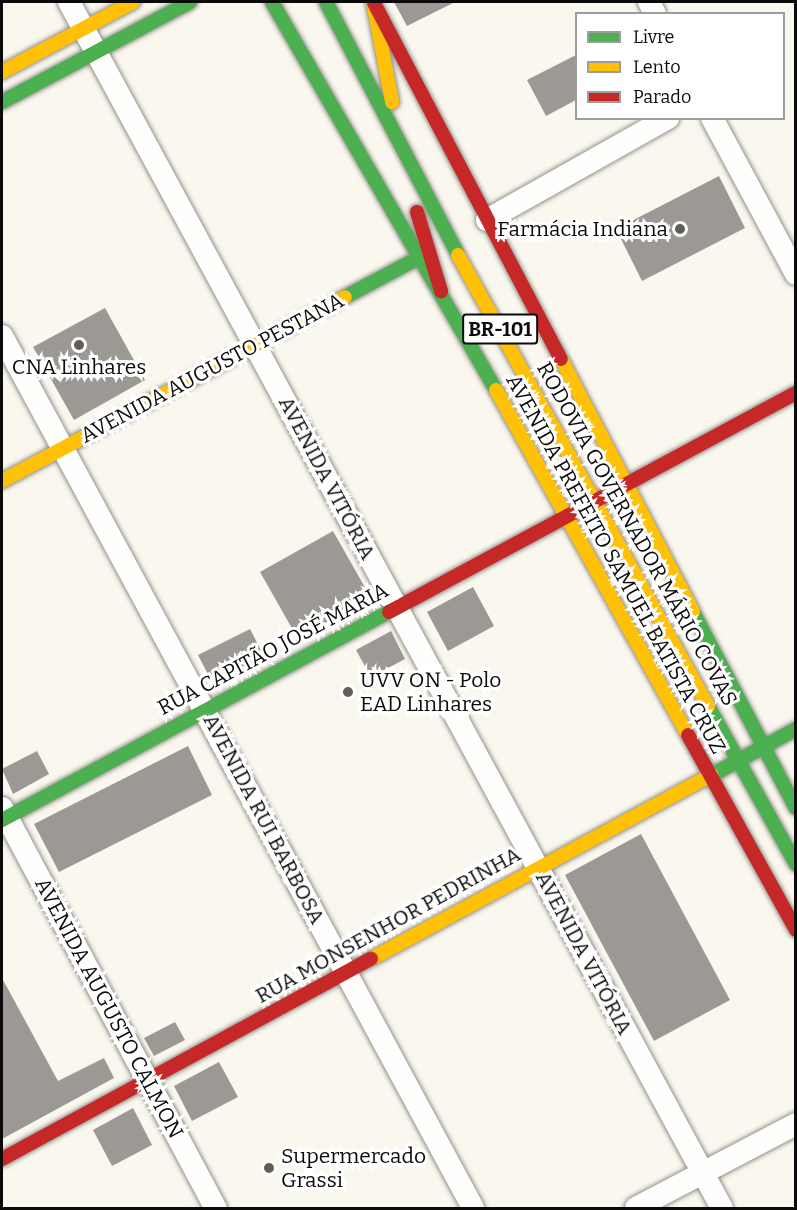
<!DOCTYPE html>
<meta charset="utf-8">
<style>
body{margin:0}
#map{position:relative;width:797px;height:1210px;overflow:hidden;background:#faf7ee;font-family:Bitter,serif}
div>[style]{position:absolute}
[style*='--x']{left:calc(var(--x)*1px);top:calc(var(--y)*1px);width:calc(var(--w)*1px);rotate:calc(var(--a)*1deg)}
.building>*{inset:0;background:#9c9994}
.roads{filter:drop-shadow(0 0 2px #93918d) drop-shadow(0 0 2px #93918d)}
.street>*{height:22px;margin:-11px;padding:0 11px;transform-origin:11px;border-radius:11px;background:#fefefc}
.fast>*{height:14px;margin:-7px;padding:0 7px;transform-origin:7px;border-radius:7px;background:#4caf50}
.slow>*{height:14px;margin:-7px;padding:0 7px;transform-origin:7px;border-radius:7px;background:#ffc107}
.jam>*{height:14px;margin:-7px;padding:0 7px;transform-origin:7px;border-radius:7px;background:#c62828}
.dots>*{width:16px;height:16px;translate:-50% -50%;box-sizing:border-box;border:3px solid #fff;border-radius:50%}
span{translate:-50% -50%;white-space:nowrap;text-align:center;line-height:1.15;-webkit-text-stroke:6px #fff;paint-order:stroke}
.shield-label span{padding:2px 4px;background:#fff;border:2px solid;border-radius:4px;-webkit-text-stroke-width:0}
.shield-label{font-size:20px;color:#0b0b0b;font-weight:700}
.poi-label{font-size:21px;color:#0b0b0b}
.right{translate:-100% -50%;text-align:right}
.left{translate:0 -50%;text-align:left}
.street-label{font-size:21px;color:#0b0b0b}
.frame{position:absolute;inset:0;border:3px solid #0b0b0b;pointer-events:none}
.legend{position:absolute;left:575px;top:12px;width:210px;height:108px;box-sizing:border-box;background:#fff;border:2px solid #9d9d9d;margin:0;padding:8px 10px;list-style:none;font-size:18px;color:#0b0b0b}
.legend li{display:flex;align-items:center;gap:12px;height:30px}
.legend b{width:30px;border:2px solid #9d9d9d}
</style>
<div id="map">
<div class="building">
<div style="clip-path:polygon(394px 2px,455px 2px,407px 26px)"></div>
<div style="clip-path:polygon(576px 55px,576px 100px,546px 116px,527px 80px)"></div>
<div style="clip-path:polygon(719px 176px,745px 228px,642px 281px,616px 229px)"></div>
<div style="clip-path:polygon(105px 308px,145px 380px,74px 420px,33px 347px)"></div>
<div style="clip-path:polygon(333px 531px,371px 598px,298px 639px,260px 572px)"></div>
<div style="clip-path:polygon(473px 587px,494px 626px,448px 651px,427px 612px)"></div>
<div style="clip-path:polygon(250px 629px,265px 658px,214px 686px,198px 655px)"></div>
<div style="clip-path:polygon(391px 631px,405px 659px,371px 677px,356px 650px)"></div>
<div style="clip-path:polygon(188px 746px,212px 795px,59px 872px,34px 824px)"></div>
<div style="clip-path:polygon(37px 751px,49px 774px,13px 794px,2px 769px)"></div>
<div style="clip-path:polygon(641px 834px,730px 1000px,654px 1041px,565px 875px)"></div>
<div style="clip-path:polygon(2px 978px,58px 1081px,104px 1058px,114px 1078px,2px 1139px)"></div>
<div style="clip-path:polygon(175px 1022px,185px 1040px,154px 1056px,144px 1038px)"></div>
<div style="clip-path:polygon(219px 1062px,238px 1097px,192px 1121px,174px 1086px)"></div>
<div style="clip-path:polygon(133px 1108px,152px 1145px,112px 1166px,93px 1130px)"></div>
</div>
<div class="roads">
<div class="street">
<div style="--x:69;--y:2;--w:1371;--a:61.57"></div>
<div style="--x:649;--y:2;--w:13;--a:63"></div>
<div style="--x:712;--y:118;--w:177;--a:61.7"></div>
<div style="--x:487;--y:220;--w:208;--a:-29.4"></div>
<div style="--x:2;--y:336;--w:991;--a:61.62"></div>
<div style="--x:2;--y:808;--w:454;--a:61.9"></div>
<div style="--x:636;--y:1208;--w:181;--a:-27.7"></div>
</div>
<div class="fast">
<div style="--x:272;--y:2;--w:448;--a:60"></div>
<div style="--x:326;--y:2;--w:285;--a:62.4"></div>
<div style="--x:2;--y:102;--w:213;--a:-28"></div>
<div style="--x:345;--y:297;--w:87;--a:-28"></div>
<div style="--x:693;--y:612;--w:221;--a:62.3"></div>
<div style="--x:708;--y:706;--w:181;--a:60.9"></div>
<div style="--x:712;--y:775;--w:96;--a:-28.7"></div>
<div style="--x:2;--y:820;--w:439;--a:-28.3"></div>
</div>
<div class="slow">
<div style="--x:373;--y:2;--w:102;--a:79.2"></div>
<div style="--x:2;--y:72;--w:149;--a:-28.1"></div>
<div style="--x:458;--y:255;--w:516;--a:61"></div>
<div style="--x:561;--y:359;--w:285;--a:62.4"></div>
<div style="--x:496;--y:390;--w:395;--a:60.9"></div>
<div style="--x:2;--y:481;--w:389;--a:-28.2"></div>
<div style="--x:371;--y:959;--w:387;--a:-28.4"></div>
</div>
<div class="jam">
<div style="--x:374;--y:3;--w:402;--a:62.3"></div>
<div style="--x:417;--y:212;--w:83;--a:73.1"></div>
<div style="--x:389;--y:612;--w:462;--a:-28.3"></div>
<div style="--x:688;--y:735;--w:223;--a:61"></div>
<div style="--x:2;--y:1159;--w:420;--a:-28.5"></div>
</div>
</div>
<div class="dots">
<div style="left:680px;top:229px;background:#5f5e5a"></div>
<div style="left:79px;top:345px;background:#5f5e5a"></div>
<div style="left:348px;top:692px;background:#5f5e5a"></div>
<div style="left:269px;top:1168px;background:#5f5e5a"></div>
</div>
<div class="shield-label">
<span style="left:500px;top:329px">BR-101</span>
</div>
<div class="poi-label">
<span class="right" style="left:668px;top:229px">Farmácia Indiana</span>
<span style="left:79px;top:367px">CNA Linhares</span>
<span class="left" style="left:360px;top:692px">UVV ON - Polo<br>EAD Linhares</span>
<span class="left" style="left:281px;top:1168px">Supermercado<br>Grassi</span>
</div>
<div class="street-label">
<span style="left:212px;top:368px;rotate:-28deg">AVENIDA AUGUSTO PESTANA</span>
<span style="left:327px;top:478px;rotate:62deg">AVENIDA VITÓRIA</span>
<span style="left:637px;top:534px;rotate:61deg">RODOVIA GOVERNADOR MÁRIO COVAS</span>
<span style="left:616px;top:564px;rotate:61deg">AVENIDA PREFEITO SAMUEL BATISTA CRUZ</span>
<span style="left:273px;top:649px;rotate:-28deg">RUA CAPITÃO JOSÉ MARIA</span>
<span style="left:264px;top:819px;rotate:62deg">AVENIDA RUI BARBOSA</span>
<span style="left:388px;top:925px;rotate:-29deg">RUA MONSENHOR PEDRINHA</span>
<span style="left:584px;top:953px;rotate:62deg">AVENIDA VITÓRIA</span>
<span style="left:109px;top:1008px;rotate:62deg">AVENIDA AUGUSTO CALMON</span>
</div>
<div class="frame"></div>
<ul class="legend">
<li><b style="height:8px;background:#4caf50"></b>Livre</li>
<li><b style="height:8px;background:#ffc107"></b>Lento</li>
<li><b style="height:8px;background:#c62828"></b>Parado</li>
</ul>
</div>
